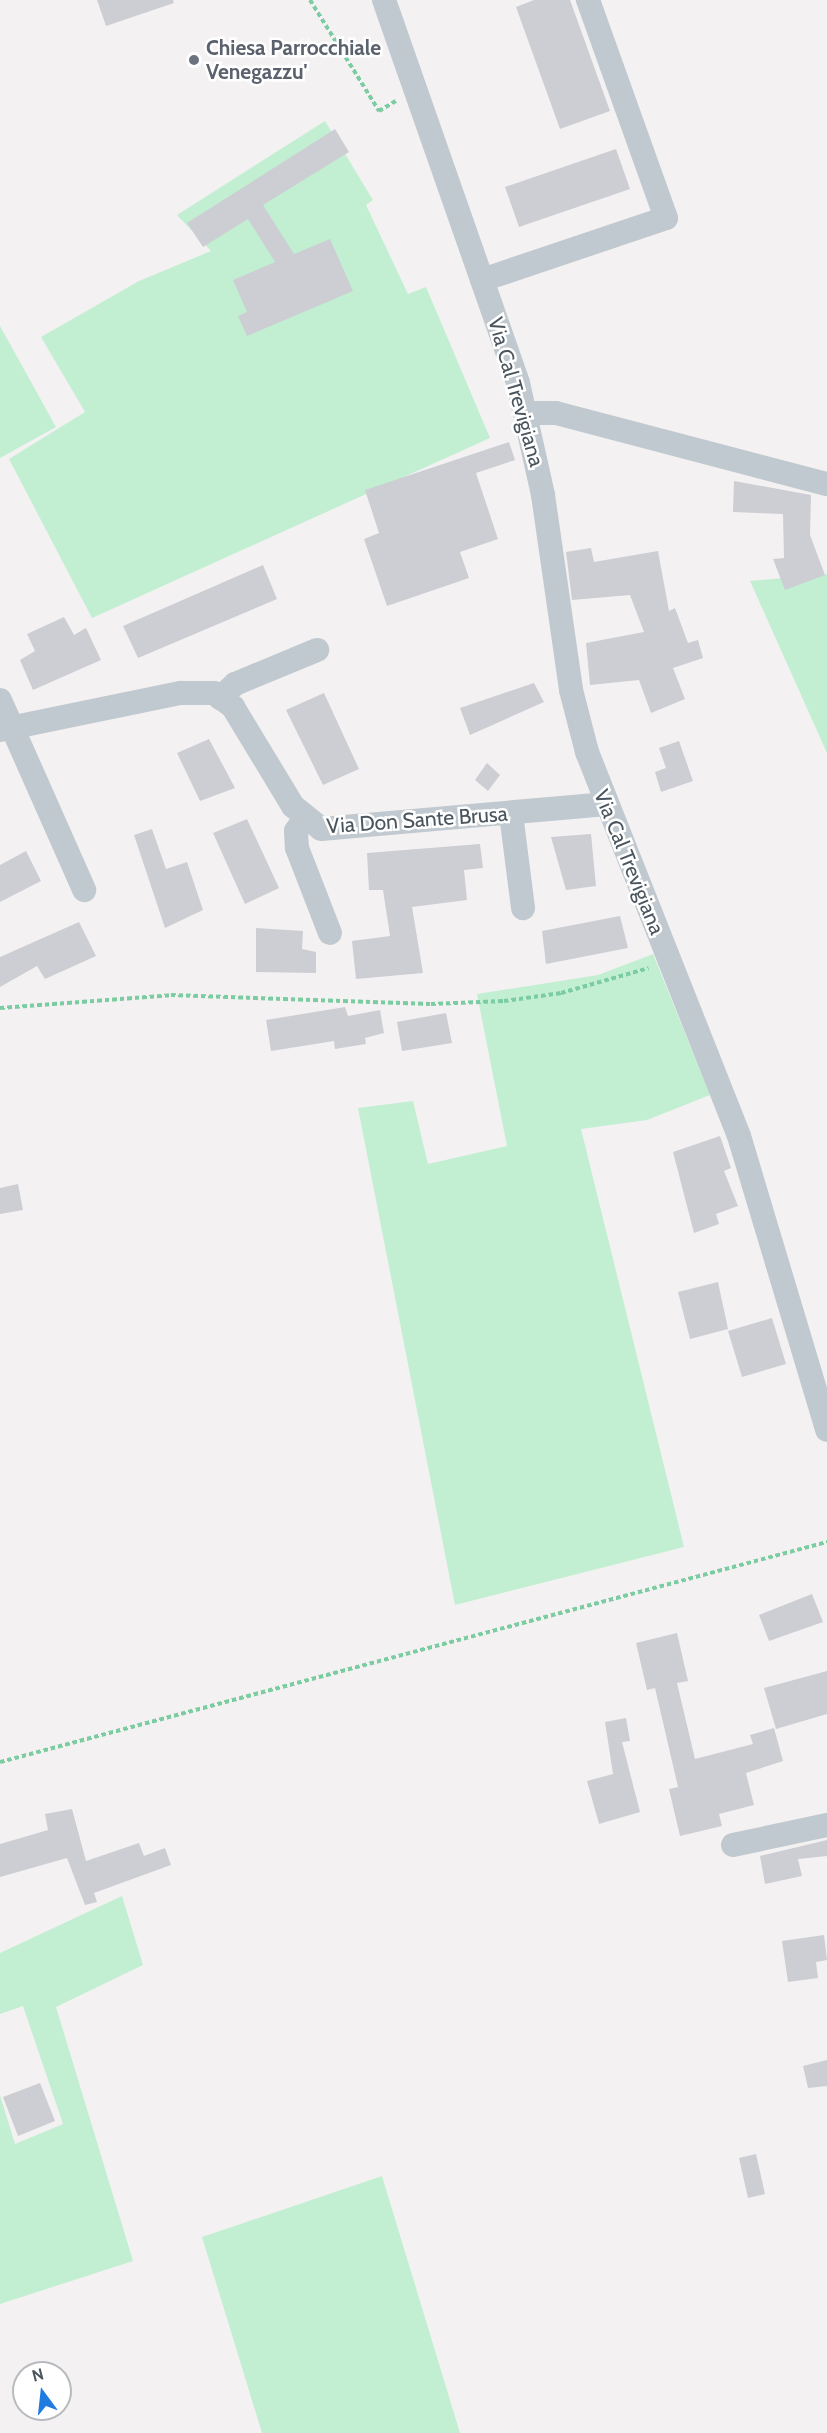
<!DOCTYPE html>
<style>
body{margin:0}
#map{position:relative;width:827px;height:2433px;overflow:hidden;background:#f4f1f2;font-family:Cabin,sans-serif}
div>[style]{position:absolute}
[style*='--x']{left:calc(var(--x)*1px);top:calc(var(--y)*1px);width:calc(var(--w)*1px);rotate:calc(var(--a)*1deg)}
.green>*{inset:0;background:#c2efd2}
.building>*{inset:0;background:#ccced3}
.path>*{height:4px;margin-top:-2px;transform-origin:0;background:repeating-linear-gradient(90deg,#7bcca1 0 4.5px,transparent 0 7.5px)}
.minor>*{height:24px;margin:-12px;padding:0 12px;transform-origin:12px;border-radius:12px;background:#c0c9cf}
.dots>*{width:16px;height:16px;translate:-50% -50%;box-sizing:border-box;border:3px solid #fff;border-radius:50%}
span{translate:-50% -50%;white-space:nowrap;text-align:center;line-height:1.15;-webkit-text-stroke:5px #fff;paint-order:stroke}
.worship-label{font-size:21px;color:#5b616d;font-weight:700}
.left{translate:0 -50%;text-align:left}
.street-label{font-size:21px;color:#4a555e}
.north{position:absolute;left:12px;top:2361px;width:60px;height:60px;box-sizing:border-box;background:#fff;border:2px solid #b7bbbf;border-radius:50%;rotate:345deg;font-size:16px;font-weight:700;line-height:24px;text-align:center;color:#4a555e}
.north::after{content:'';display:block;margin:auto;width:21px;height:27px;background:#1f7be0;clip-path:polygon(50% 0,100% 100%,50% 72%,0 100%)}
</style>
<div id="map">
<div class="green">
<div style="clip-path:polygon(325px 121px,373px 200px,366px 205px,408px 294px,426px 287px,490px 438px,92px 618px,9px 459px,85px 412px,41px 337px,139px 281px,211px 251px,177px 215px)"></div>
<div style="clip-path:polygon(0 326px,56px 427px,0 458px)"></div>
<div style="clip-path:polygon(827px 574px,827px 753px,750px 581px)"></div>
<div style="clip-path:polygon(653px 954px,710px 1095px,647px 1120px,581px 1129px,684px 1547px,455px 1605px,358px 1108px,413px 1101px,428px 1164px,507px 1146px,477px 994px,598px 975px)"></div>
<div style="clip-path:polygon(122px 1896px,143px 1965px,56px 2007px,133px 2261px,0 2304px,0 2095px,15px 2144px,63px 2124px,23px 2006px,0 2014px,0 1953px)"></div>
<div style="clip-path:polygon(382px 2176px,460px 2433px,262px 2433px,202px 2237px)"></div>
</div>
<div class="building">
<div style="clip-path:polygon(97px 0,173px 0,174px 3px,106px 26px)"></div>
<div style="clip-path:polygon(534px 0,570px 0,610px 111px,560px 129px,516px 7px)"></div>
<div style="clip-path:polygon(335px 129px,349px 152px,263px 205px,294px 254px,330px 239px,353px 291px,247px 336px,238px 316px,247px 312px,233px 280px,275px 262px,248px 219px,203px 247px,187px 223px)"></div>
<div style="clip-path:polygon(616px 149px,630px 189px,519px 227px,505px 187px)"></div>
<div style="clip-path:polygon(509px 442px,515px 460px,476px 473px,498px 539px,460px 552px,469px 578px,387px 606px,364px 539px,379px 533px,365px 490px)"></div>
<div style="clip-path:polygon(734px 481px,811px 495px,810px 535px,825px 575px,785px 590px,773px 559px,784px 558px,783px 514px,733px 512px)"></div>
<div style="clip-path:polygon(591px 548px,594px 562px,658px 551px,669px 611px,675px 608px,688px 643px,698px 640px,703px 658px,673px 668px,685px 699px,651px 713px,639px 680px,590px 685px,586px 643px,644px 632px,630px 595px,572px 600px,566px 552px)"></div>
<div style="clip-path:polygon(263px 565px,277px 599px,138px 658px,123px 626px)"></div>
<div style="clip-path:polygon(64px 617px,74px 635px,86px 628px,101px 660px,33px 690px,20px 660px,35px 651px,27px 634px)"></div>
<div style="clip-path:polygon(534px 683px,544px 702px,470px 735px,460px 708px)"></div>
<div style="clip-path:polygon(324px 693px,359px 769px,323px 785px,286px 710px)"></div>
<div style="clip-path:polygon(209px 739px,235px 788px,200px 801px,177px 753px)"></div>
<div style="clip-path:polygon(679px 741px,693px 781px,661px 792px,655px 772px,666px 768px,659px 748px)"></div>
<div style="clip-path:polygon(487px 763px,500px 775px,488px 791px,475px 780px)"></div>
<div style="clip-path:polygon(247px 819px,279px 888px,245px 904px,213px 833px)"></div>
<div style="clip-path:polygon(152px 829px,166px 869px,187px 862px,203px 910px,165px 928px,134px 835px)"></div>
<div style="clip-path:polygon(591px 834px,596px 886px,566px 890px,551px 837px)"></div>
<div style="clip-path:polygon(480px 844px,483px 868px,464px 870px,467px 900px,412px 907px,423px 973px,356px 979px,352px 941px,390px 936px,383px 890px,369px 890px,367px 853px)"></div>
<div style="clip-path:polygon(26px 851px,41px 881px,0 902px,0 865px)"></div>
<div style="clip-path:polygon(620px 916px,628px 948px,546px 964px,542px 931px)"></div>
<div style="clip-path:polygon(79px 922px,96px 956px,45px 979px,37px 966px,0 987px,0 957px)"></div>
<div style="clip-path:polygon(256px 928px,303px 931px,302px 949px,316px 952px,316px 973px,256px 972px)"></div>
<div style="clip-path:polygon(345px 1007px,348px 1016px,380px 1010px,384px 1033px,365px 1038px,366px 1044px,335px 1049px,334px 1041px,271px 1051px,266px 1020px)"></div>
<div style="clip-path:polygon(446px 1013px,452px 1043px,402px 1051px,397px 1022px)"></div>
<div style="clip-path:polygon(720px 1136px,731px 1168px,724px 1171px,738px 1206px,716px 1214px,719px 1224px,694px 1233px,673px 1152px)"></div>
<div style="clip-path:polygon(18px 1184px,23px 1210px,0 1214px,0 1188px)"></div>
<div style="clip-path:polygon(718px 1282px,728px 1329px,690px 1339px,678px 1292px)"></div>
<div style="clip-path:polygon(772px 1318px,786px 1364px,742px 1377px,728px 1331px)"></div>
<div style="clip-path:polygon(812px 1594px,823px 1622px,769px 1641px,759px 1615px)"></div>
<div style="clip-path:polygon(677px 1633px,688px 1681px,677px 1683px,695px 1759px,753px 1744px,750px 1735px,774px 1728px,783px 1761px,746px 1773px,754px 1805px,719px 1814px,722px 1826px,680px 1836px,669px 1789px,678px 1787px,655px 1688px,647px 1690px,636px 1643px)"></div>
<div style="clip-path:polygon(827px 1671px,827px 1714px,776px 1729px,764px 1688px)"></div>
<div style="clip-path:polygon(626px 1718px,630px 1741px,622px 1742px,640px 1812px,599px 1824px,587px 1781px,613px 1774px,605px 1722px)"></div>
<div style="clip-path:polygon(72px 1809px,86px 1861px,139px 1843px,144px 1856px,165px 1848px,171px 1865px,94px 1893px,97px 1902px,85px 1905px,67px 1858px,0 1877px,0 1844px,48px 1830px,45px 1814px)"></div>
<div style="clip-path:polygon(827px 1840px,827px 1856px,798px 1859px,802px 1876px,765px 1884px,760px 1856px)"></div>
<div style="clip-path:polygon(824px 1935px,827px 1960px,816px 1962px,818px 1978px,788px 1982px,782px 1941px)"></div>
<div style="clip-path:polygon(827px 2060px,827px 2086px,808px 2088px,803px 2066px)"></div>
<div style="clip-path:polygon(40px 2083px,55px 2121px,18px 2136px,3px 2097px)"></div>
<div style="clip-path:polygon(756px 2154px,765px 2194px,748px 2198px,739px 2158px)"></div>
</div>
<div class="path">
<div style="--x:310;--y:0;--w:131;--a:58.1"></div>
<div style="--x:379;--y:111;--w:21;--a:-31"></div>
<div style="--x:0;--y:1008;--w:171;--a:-4.3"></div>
<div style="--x:171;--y:995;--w:260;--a:2"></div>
<div style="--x:431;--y:1004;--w:73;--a:-2.4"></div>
<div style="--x:504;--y:1001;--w:58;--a:-8"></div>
<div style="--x:561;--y:993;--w:91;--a:-15.9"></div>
<div style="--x:0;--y:1762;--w:856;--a:-14.9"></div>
</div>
<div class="minor">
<div style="--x:384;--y:0;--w:406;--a:70.7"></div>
<div style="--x:518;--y:383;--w:115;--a:77.4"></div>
<div style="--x:543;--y:495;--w:197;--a:81.8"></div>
<div style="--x:571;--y:690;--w:64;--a:75.5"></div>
<div style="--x:587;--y:752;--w:413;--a:68.4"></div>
<div style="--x:739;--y:1136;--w:307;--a:73.3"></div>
<div style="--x:482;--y:280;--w:194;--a:-18.6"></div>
<div style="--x:666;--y:218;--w:232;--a:-109.7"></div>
<div style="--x:525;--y:413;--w:31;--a:0"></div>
<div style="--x:556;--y:413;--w:280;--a:14.7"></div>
<div style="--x:220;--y:698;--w:21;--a:-43"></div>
<div style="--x:235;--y:684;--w:89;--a:-22.5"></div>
<div style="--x:0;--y:700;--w:208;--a:66.1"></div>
<div style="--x:0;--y:730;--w:185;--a:-11.6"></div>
<div style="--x:181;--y:693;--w:33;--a:0"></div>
<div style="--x:214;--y:693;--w:24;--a:36"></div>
<div style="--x:233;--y:707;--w:116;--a:58.8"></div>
<div style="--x:293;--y:806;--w:36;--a:39"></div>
<div style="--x:321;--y:829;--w:284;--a:-5"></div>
<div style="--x:511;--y:814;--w:95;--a:82.7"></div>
<div style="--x:304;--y:819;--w:14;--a:124"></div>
<div style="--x:296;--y:831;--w:17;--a:87"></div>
<div style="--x:297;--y:848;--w:91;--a:68.8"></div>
<div style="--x:733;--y:1845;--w:96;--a:-12"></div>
</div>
<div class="dots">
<div style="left:194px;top:60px;background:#6b7280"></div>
</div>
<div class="worship-label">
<span class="left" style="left:206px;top:60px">Chiesa Parrocchiale<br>Venegazzu'</span>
</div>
<div class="street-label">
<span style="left:516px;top:392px;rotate:74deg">Via Cal Trevigiana</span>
<span style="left:417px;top:820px;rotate:-4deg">Via Don Sante Brusa</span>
<span style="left:629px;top:862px;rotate:68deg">Via Cal Trevigiana</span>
</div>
<div class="north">N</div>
</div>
